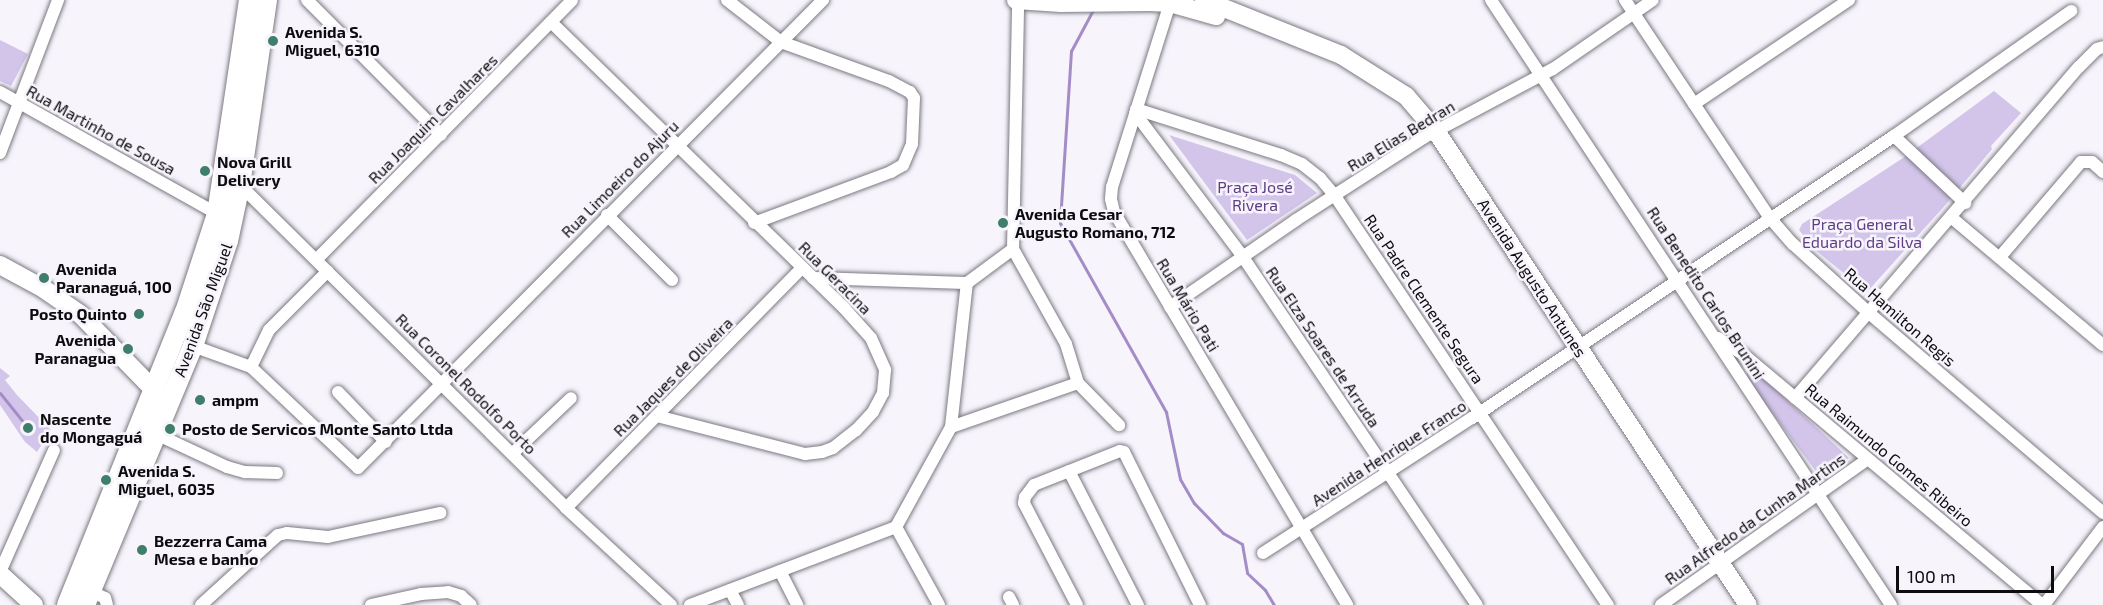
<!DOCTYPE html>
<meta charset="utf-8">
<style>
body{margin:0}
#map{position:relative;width:2103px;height:605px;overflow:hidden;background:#f7f4fc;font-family:"Exo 2",sans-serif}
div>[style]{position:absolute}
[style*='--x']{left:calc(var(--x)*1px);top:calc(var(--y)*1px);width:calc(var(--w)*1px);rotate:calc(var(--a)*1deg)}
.green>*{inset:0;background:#d3c5ea}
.stream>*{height:3px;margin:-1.5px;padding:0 1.5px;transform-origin:1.5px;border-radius:1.5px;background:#a48dc6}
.roads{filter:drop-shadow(0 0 2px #7b7980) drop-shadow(0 0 2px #7b7980)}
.street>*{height:12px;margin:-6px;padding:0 6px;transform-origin:6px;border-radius:6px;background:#fff}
.secondary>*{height:18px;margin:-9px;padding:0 9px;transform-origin:9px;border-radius:9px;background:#fff}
.primary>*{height:20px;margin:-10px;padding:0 10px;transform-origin:10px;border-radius:10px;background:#fff}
.dots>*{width:16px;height:16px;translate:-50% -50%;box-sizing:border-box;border:3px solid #f7f4fc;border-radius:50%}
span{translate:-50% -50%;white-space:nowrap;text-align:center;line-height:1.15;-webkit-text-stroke:5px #f7f4fc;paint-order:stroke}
.poi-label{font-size:16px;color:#0c0b0e;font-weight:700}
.left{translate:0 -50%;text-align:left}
.right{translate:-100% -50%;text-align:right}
.street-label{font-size:16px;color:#0c0b0e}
.park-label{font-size:16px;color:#5d3d84}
.scale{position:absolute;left:1896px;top:566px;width:158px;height:27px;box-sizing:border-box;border:3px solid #0c0b0e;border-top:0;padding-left:8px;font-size:18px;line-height:21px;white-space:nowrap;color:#0c0b0e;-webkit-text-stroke:4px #f7f4fc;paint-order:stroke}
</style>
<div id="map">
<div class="green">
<div style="clip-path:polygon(0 40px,28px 54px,11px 86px,0 81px)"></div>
<div style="clip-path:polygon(1994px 91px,2021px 113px,1991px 146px,1992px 149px,1948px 202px,1867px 292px,1814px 249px,1799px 230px,1802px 224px,1903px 158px)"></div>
<div style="clip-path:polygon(1169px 135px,1295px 175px,1317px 193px,1247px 240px)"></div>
<div style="clip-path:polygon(0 368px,10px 376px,5px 380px,17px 395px,51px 430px,37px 452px,25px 442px,0 405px)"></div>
<div style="clip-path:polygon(1747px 370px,1756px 371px,1849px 458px,1821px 478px,1752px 386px,1747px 379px)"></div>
</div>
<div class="stream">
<div style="--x:1094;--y:8;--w:49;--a:118.1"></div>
<div style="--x:1071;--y:51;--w:172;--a:93.7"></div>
<div style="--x:1060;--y:223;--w:217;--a:60.7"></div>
<div style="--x:1166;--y:412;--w:68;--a:78.2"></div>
<div style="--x:1180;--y:479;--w:28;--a:60"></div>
<div style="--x:1194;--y:503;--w:42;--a:46"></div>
<div style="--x:1223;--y:533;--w:22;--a:30"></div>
<div style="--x:1242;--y:544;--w:29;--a:80"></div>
<div style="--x:1247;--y:573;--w:25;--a:43"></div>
<div style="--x:1265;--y:590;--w:17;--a:59"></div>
<div style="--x:0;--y:393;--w:45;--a:51.3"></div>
</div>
<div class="roads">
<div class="street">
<div style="--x:307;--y:0;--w:190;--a:45.2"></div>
<div style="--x:727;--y:0;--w:68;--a:37.9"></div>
<div style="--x:781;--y:42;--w:115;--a:19.9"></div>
<div style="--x:889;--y:81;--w:24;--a:28"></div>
<div style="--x:910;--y:92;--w:7;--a:56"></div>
<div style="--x:914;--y:98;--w:46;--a:92.5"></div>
<div style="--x:912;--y:144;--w:23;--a:113"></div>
<div style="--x:903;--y:165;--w:14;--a:150"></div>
<div style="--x:891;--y:172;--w:146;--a:159.6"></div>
<div style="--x:1171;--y:0;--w:196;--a:107.5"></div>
<div style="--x:1112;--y:187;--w:12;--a:95"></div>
<div style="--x:1111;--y:199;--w:13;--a:77"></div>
<div style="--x:1114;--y:212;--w:457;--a:59.3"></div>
<div style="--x:1491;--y:0;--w:725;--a:56.53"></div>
<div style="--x:1625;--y:0;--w:262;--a:56.4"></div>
<div style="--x:1770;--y:218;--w:35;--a:49"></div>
<div style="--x:1793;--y:244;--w:103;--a:42.2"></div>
<div style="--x:1869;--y:313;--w:308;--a:40.5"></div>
<div style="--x:551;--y:22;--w:409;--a:44.3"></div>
<div style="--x:844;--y:308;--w:40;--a:48"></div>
<div style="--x:871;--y:338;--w:35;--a:66"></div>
<div style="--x:885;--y:370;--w:23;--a:95"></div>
<div style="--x:883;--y:393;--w:21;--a:118"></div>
<div style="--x:873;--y:412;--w:25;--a:133"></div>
<div style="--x:856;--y:430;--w:29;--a:142"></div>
<div style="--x:833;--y:448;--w:12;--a:160"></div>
<div style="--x:822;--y:452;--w:17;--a:173"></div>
<div style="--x:805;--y:454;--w:153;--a:-165.6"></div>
<div style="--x:0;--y:92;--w:249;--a:29.3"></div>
<div style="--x:1694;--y:104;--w:187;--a:-33.9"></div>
<div style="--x:1136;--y:109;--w:152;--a:17.6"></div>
<div style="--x:1281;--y:155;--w:23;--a:23"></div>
<div style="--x:1302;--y:164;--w:23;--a:38"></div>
<div style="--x:1320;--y:178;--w:23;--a:50"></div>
<div style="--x:1335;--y:196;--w:492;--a:56.3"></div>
<div style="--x:1135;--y:113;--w:180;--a:53.1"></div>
<div style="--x:1243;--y:257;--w:419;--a:56.1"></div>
<div style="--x:1894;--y:136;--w:98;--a:43.3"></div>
<div style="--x:0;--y:153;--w:164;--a:-69.2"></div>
<div style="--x:240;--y:185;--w:459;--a:44.7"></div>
<div style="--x:566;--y:508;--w:143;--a:42.7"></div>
<div style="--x:607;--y:215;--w:92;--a:45"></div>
<div style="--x:1952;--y:218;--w:197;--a:40.1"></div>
<div style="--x:1013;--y:249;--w:109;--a:60.8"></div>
<div style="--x:1066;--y:344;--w:41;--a:72.9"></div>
<div style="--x:2000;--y:257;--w:125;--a:-49.5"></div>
<div style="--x:2081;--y:162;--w:11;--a:0"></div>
<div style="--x:2092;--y:162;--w:15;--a:42"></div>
<div style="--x:317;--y:259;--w:363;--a:-45.4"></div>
<div style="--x:813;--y:278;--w:154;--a:1.9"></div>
<div style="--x:1170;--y:307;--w:153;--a:-34.6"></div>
<div style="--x:1296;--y:220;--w:151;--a:-32.8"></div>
<div style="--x:1423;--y:138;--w:147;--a:-28"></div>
<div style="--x:1553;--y:69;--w:121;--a:-34.6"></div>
<div style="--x:1718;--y:338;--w:30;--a:33"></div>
<div style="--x:1743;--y:354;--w:390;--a:40"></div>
<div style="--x:193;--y:346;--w:62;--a:19.9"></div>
<div style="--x:251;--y:367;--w:147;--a:43.3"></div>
<div style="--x:358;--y:468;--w:660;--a:-45.18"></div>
<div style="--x:251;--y:367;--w:41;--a:-64.1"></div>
<div style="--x:269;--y:330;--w:83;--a:-45"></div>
<div style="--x:1078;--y:383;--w:59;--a:45.7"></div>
<div style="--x:338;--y:392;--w:69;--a:46.2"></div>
<div style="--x:1795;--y:398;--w:436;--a:-49.4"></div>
<div style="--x:2079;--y:67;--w:25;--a:-45"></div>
<div style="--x:2097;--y:49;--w:6;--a:-18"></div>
<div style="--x:951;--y:427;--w:134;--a:-19.1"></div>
<div style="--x:156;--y:434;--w:78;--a:24.9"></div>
<div style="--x:227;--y:467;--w:19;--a:16"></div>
<div style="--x:245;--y:472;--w:32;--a:2"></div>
<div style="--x:512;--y:454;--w:81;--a:-43.5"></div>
<div style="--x:1069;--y:471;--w:151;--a:62.8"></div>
<div style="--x:566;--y:508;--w:337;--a:-45.5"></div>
<div style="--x:896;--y:527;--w:89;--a:61.1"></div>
<div style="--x:1263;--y:553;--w:249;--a:-32.9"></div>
<div style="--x:1472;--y:418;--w:508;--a:-33.75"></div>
<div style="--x:1894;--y:136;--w:217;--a:-35.2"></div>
<div style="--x:780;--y:571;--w:38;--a:63"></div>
<div style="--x:0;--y:572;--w:133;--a:-66.1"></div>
<div style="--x:730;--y:590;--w:17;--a:62"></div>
<div style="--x:91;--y:591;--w:16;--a:27"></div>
<div style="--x:105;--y:598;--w:7;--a:74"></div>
<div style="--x:1009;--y:597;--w:9;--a:63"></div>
<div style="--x:201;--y:605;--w:104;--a:-42.3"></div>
<div style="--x:278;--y:535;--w:9;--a:-13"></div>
<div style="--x:287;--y:533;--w:41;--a:5.6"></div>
<div style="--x:328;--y:537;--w:115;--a:-12.1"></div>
<div style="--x:371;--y:605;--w:51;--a:-12.4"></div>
<div style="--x:421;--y:594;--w:27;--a:-4"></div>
<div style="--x:448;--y:592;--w:14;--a:17"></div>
<div style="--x:461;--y:596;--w:13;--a:42"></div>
<div style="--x:690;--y:605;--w:220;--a:-20.7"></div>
<div style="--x:896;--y:527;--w:114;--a:-61.2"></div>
<div style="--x:951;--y:427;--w:145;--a:-83.7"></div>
<div style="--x:967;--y:283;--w:57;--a:-36.5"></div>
<div style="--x:1013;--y:249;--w:248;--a:-88.8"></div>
<div style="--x:1077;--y:605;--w:115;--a:-117.5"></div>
<div style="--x:1024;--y:503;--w:6;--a:-81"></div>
<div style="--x:1025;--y:497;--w:15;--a:-53"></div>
<div style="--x:1034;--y:485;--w:92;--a:-21.6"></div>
<div style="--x:1120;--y:451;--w:4;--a:14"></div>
<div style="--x:1124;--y:452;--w:171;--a:63.6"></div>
<div style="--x:1661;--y:605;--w:253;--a:-35.2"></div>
<div style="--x:2044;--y:605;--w:98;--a:-52.9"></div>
</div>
<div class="secondary">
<div style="--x:1016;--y:0;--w:45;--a:3.8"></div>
<div style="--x:1061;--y:3;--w:89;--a:-0.6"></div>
<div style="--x:1150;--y:2;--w:20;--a:3"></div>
<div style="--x:1170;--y:3;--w:48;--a:15.8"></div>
<div style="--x:1204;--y:0;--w:148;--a:21.9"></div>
<div style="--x:1341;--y:55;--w:77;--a:32.2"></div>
<div style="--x:1406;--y:96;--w:46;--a:49.4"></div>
<div style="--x:1436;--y:131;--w:567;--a:56.65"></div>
<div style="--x:0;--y:265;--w:50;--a:28.6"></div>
<div style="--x:44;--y:289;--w:44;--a:34.8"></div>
<div style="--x:80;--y:314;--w:105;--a:45.8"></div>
<div style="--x:0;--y:574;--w:46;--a:42.4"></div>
</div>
<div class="primary">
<div style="--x:67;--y:605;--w:316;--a:-68.1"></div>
<div style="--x:185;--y:312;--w:103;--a:-71.9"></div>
<div style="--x:217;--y:214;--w:216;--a:-81.5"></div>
<div style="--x:85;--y:605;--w:281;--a:-67.4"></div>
<div style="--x:193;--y:346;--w:111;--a:-71.6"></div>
<div style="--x:228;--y:241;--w:57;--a:-77.9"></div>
<div style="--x:240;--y:185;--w:187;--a:-81.7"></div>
</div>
</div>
<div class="dots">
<div style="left:273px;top:41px;background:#3f7e6a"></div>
<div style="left:205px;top:171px;background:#3f7e6a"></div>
<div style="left:1003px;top:223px;background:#3f7e6a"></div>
<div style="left:44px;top:278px;background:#3f7e6a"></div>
<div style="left:139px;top:314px;background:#3f7e6a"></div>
<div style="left:128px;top:349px;background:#3f7e6a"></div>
<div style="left:200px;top:400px;background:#3f7e6a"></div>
<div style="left:28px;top:428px;background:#3f7e6a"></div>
<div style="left:170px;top:429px;background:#3f7e6a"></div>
<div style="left:106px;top:480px;background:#3f7e6a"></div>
<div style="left:142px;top:550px;background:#3f7e6a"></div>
</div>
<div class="poi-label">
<span class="left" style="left:285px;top:41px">Avenida S.<br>Miguel, 6310</span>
<span class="left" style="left:217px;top:171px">Nova Grill<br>Delivery</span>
<span class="left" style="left:1015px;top:223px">Avenida Cesar<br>Augusto Romano, 712</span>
<span class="left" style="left:56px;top:278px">Avenida<br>Paranaguá, 100</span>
<span class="right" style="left:127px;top:314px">Posto Quinto</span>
<span class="right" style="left:116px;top:349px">Avenida<br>Paranagua</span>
<span class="left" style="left:212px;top:400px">ampm</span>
<span class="left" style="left:40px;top:428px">Nascente<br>do Mongaguá</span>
<span class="left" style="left:182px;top:429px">Posto de Servicos Monte Santo Ltda</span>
<span class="left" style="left:118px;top:480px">Avenida S.<br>Miguel, 6035</span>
<span class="left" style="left:154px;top:550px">Bezzerra Cama<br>Mesa e banho</span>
</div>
<div class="street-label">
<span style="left:433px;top:119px;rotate:-45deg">Rua Joaquim Cavalhares</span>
<span style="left:101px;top:130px;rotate:29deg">Rua Martinho de Sousa</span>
<span style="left:1401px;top:136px;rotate:-31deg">Rua Elias Bedran</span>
<span style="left:620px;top:179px;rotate:-45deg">Rua Limoeiro do Ajuru</span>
<span style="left:835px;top:278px;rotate:45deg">Rua Geracina</span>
<span style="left:1532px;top:278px;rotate:57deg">Avenida Augusto Antunes</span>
<span style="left:1706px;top:293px;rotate:57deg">Rua Benedito Carlos Brunini</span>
<span style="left:1424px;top:299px;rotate:56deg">Rua Padre Clemente Segura</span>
<span style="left:1188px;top:305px;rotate:59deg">Rua Mário Pati</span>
<span style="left:203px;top:310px;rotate:-70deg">Avenida São Miguel</span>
<span style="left:1900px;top:317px;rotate:41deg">Rua Hamilton Regis</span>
<span style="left:1323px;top:347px;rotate:56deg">Rua Elza Soares de Arruda</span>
<span style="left:673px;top:377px;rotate:-45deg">Rua Jaques de Oliveira</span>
<span style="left:466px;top:384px;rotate:45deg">Rua Coronel Rodolfo Porto</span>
<span style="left:1389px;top:453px;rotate:-33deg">Avenida Henrique Franco</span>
<span style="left:1889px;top:455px;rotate:40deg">Rua Raimundo Gomes Ribeiro</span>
<span style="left:1755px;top:519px;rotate:-35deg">Rua Alfredo da Cunha Martins</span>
</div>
<div class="park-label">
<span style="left:1255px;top:196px">Praça José<br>Rivera</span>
<span style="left:1862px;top:233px">Praça General<br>Eduardo da Silva</span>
</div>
<div class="scale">100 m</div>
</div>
